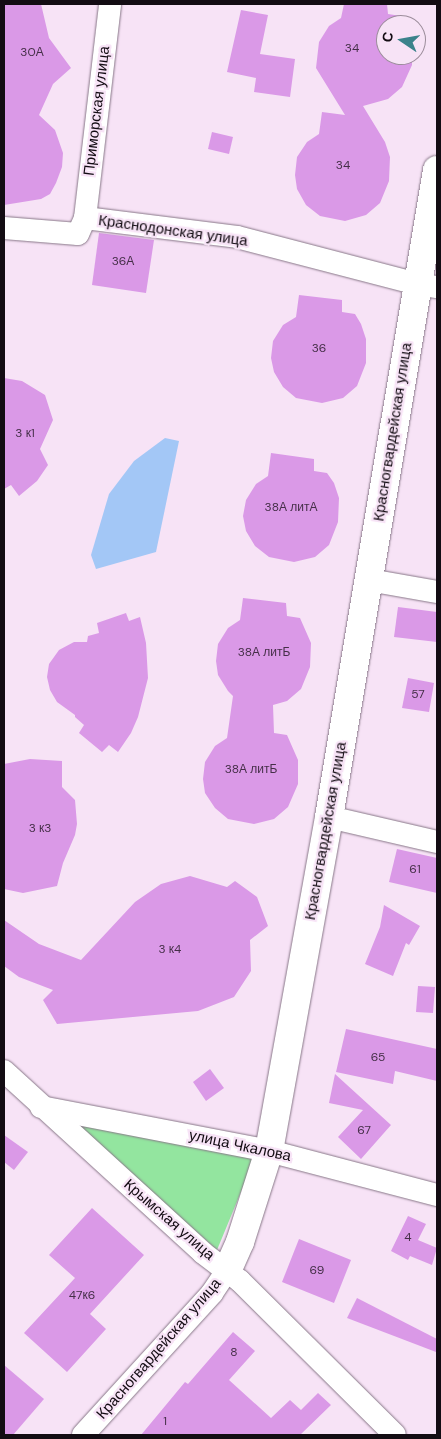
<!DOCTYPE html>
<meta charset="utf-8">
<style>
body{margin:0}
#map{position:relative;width:441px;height:1439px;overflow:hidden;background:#f7e3f6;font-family:"DM Sans",sans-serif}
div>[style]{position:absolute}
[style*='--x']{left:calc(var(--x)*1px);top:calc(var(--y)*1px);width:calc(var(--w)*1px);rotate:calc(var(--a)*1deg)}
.green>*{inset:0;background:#93e59f}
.water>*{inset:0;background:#a3c7f6}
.building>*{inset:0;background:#da99e7}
.roads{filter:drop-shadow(0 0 1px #878) drop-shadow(0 0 1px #878)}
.street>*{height:22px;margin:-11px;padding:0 11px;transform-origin:11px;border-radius:11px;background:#fff}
.secondary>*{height:28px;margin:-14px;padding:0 14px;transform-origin:14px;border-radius:14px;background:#fff}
span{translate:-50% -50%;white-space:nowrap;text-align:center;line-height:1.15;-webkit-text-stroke:4.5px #f7e3f6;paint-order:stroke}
.number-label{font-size:12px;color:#452f48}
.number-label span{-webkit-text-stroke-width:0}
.street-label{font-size:15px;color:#130c13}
.frame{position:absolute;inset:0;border:5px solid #130c13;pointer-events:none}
.north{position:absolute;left:376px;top:15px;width:50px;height:50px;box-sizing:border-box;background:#f7e3f6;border:1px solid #9c8d9b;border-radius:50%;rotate:282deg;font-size:14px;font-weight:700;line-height:20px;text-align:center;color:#130c13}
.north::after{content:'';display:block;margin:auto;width:18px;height:22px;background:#3b828b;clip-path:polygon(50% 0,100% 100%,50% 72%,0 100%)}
</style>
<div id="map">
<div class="green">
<div style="clip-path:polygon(69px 1119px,255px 1158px,217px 1250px)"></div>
</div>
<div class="water">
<div style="clip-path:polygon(165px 438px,179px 441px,156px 552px,96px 569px,91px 555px,109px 494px,134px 461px)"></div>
</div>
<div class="building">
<div style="clip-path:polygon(4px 4px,41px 4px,49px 38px,71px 68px,53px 84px,39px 115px,55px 130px,63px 153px,62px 167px,56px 183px,50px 194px,41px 199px,4px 205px)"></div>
<div style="clip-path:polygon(344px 4px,387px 4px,388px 14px,401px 16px,406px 25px,386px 25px,386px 55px,412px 55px,412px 65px,402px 87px,388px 99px,363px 106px,385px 142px,390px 157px,389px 181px,380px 203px,366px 215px,345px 221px,320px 216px,306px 205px,297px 189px,295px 175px,297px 157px,307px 142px,319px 134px,322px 112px,345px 115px,316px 68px,319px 42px,329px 26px,341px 18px)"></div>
<div style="clip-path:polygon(241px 10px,268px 15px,260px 54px,295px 59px,290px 97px,254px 92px,256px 78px,227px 72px)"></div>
<div style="clip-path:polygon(212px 132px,233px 137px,229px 154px,208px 149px)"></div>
<div style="clip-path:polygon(99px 233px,154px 240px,146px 293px,92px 285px)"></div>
<div style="clip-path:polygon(299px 295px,342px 300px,342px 312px,355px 314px,361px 324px,366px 339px,366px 363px,357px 386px,343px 398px,322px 403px,296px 398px,283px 387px,274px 372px,271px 358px,273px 341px,283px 325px,296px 317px)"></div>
<div style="clip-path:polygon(4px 378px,22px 381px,45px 395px,53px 420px,40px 449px,48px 465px,37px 481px,19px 496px,11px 485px,4px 489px)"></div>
<div style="clip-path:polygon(271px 453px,314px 459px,314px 471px,327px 473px,334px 483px,339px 498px,338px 522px,329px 545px,315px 557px,294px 562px,269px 557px,255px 546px,246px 531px,243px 516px,246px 500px,256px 484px,268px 476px)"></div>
<div style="clip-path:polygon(243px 598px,286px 603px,287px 616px,300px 618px,311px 643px,310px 667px,301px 689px,287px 701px,273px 705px,274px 733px,287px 735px,298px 760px,298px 784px,288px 807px,274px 819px,254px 824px,228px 819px,215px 808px,205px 793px,203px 779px,205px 762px,215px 746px,227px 738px,233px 696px,228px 691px,218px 675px,216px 661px,218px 644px,228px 628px,240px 620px)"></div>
<div style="clip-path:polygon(398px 607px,437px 612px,437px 642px,394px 637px)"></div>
<div style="clip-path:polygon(126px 613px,129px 621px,140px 617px,146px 643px,148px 678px,138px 717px,131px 733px,118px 752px,109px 745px,102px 752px,79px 733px,84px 725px,75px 717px,75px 715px,57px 702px,50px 690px,47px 677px,49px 664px,59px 650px,74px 642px,87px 642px,88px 636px,99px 633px,97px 623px)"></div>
<div style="clip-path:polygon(408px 678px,434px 683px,429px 712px,402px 708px)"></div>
<div style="clip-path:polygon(30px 759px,62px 761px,62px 787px,75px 800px,77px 824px,75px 835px,63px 863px,57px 886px,23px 893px,4px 889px,4px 764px)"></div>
<div style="clip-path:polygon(397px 849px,437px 858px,437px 893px,389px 882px)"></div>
<div style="clip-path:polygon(190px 876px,227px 887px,235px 881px,257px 897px,268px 926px,250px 940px,251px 971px,234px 997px,198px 1011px,57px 1024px,43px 1000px,53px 990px,19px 977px,4px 966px,4px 920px,39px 944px,81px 960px,135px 902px,161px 884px)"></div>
<div style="clip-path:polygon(384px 905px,420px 926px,409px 945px,406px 943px,393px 976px,365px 964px,380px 927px)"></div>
<div style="clip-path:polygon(418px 986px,435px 987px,433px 1013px,416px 1012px)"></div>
<div style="clip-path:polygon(346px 1029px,437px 1049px,437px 1081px,395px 1071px,393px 1084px,336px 1072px)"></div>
<div style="clip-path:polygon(210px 1069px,224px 1088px,206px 1101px,193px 1082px)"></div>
<div style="clip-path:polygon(335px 1074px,391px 1125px,361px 1159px,338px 1137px,363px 1110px,329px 1103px)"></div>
<div style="clip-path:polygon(4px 1135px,28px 1152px,14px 1170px,4px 1162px)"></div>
<div style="clip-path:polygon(92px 1208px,144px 1255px,90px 1314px,106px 1329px,67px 1372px,24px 1333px,75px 1278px,49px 1255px)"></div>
<div style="clip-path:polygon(408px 1216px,426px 1224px,418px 1240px,437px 1248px,432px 1265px,410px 1256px,408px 1260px,391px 1251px)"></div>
<div style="clip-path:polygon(299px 1239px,351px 1260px,334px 1303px,282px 1282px)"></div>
<div style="clip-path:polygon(357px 1298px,437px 1339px,436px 1352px,347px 1318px)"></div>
<div style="clip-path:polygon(233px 1332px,255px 1351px,229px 1380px,271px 1418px,290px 1400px,301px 1410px,318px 1393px,331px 1405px,300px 1435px,141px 1435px,185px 1382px,188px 1384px)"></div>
<div style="clip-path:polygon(4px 1365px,44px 1399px,13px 1435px,4px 1435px)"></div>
</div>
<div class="roads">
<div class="street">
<div style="--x:85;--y:218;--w:153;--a:7.1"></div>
<div style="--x:237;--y:237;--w:186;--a:14.6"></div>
<div style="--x:417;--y:284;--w:20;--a:9"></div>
<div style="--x:4;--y:228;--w:74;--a:4.6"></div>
<div style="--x:78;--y:234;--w:17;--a:-66"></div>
<div style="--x:85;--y:218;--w:215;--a:-83.3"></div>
<div style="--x:369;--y:580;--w:69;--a:10"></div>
<div style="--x:329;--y:817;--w:111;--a:13"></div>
<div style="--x:4;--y:1071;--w:270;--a:42.4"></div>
<div style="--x:203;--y:1253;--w:46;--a:37.1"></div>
<div style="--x:240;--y:1281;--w:218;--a:44.8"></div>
<div style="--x:41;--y:1107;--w:232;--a:10.9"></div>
<div style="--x:269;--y:1151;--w:174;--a:14.7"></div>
<div style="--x:83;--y:1435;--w:192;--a:-47.7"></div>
<div style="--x:212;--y:1293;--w:29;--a:-56"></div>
</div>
<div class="secondary">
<div style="--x:228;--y:1269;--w:30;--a:-66"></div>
<div style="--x:240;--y:1242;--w:96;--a:-72.3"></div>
<div style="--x:269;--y:1151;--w:339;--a:-79.8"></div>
<div style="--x:329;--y:817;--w:656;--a:-80.52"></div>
</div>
</div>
<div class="number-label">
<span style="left:352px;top:49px">34</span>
<span style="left:32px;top:53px">30А</span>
<span style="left:343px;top:166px">34</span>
<span style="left:123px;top:262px">36А</span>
<span style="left:319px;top:349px">36</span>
<span style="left:25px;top:434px">3 к1</span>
<span style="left:291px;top:508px">38А литА</span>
<span style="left:264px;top:653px">38А литБ</span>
<span style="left:418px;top:695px">57</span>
<span style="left:251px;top:770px">38А литБ</span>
<span style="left:40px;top:829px">3 к3</span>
<span style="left:415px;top:870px">61</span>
<span style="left:170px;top:950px">3 к4</span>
<span style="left:378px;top:1058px">65</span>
<span style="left:364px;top:1131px">67</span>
<span style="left:408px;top:1238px">4</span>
<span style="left:317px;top:1271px">69</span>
<span style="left:82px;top:1296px">47к6</span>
<span style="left:234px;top:1353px">8</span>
<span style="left:165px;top:1422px">1</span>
</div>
<div class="street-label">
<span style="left:97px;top:111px;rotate:-83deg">Приморская улица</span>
<span style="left:173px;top:231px;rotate:8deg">Краснодонская улица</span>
<span style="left:393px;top:432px;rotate:-81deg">Красногвардейская улица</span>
<span style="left:326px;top:831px;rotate:-80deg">Красногвардейская улица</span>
<span style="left:240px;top:1146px;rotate:12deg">улица Чкалова</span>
<span style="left:169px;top:1220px;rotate:41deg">Крымская улица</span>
<span style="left:159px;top:1349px;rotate:-49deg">Красногвардейская улица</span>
</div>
<div class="frame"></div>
<div class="north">С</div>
</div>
